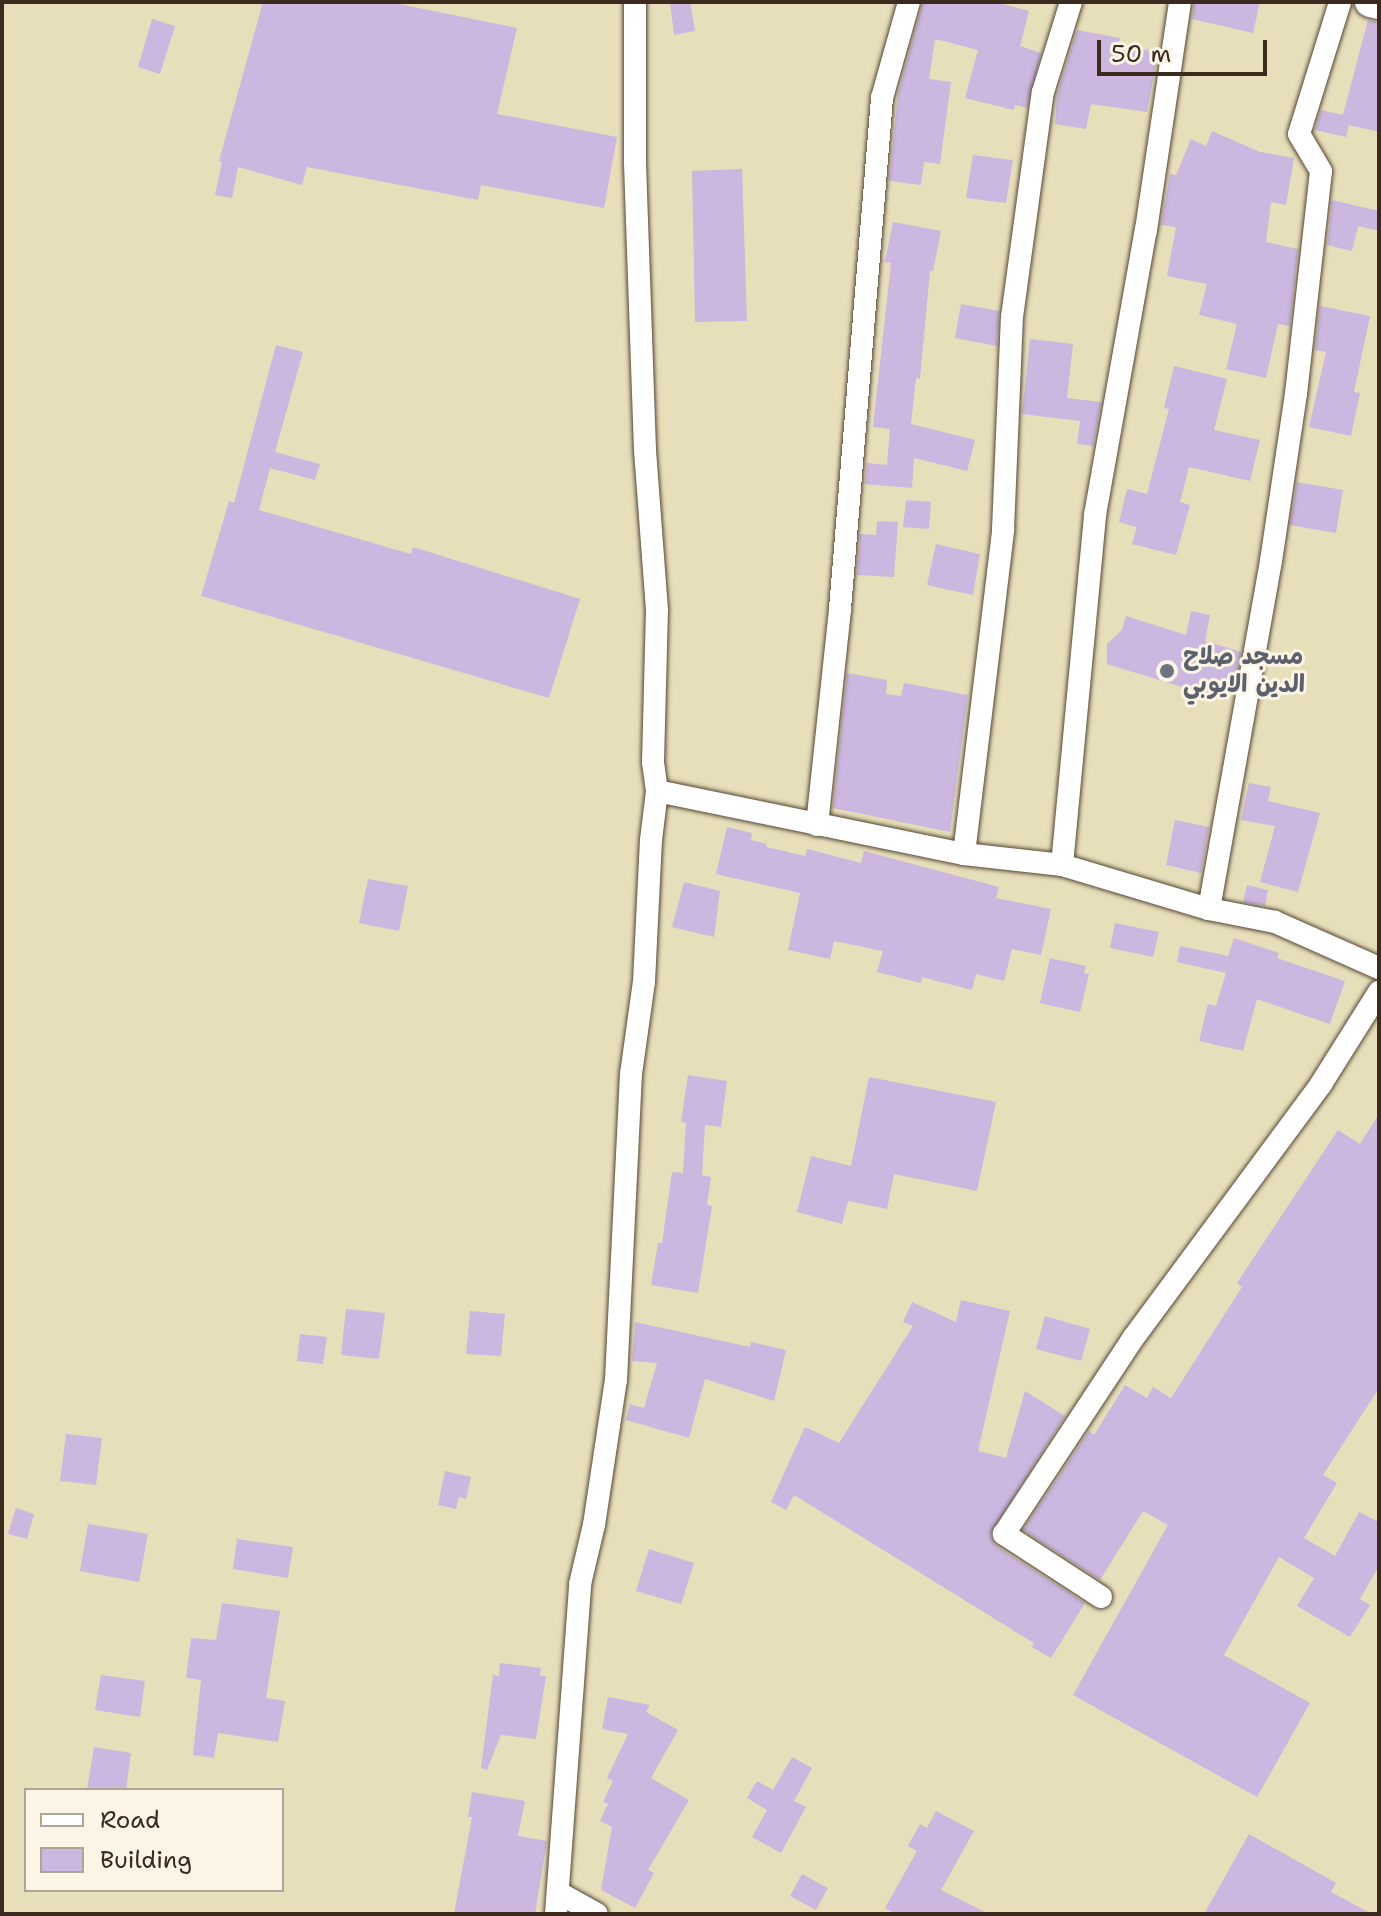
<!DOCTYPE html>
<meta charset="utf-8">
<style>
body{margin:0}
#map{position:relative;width:1381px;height:1916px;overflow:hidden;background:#e7dfba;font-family:"Shantell Sans","Playpen Sans Arabic",sans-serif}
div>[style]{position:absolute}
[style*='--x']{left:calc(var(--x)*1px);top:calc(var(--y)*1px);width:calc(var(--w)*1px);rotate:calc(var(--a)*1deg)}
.building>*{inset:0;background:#cbb7df}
.roads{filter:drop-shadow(0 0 2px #554535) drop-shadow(0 0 2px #554535)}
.minor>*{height:22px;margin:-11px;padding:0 11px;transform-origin:11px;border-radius:11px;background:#fff}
.major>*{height:30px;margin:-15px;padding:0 15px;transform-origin:15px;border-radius:15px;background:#fff}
.dots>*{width:22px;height:22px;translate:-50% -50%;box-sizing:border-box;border:4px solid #fcf5e5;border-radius:50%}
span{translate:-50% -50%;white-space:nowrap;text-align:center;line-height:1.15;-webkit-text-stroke:6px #fcf5e5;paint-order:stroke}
.worship-label{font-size:24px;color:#5b616d;font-weight:700}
.left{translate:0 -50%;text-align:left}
.frame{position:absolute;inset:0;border:4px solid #3b2a1e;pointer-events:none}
.legend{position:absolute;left:24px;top:1788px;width:260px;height:104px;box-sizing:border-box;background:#fcf5e5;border:2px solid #afa495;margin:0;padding:10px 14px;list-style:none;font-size:24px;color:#3b2a1e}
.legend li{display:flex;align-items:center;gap:16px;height:40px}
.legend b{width:40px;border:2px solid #afa495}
.scale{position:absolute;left:1097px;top:40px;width:170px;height:36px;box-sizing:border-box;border:4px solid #3b2a1e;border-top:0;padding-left:10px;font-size:24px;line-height:28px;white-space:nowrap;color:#3b2a1e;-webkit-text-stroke:6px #fcf5e5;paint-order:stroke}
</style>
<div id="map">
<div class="building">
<div style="clip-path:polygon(263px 2px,389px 2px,517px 28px,497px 114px,617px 137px,604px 208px,481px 185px,478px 200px,307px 167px,302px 185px,238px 167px,232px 198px,215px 195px,222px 162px,219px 161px)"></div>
<div style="clip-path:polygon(670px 2px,690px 2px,695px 31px,674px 35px)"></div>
<div style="clip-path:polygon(923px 2px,995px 2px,1029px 11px,1020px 46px,1041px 53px,1027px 108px,1015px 105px,1014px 110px,965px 98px,978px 50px,935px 39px,929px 79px,951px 82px,940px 164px,924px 162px,921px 185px,889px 181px,898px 94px)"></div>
<div style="clip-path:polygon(1194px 2px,1260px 2px,1253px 33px,1192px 19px)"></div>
<div style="clip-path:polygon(152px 19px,175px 26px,160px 74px,138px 67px)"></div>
<div style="clip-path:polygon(1368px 20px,1379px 22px,1379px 132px,1349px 125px,1346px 137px,1315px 130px,1321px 110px,1343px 115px)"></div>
<div style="clip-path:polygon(1077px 30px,1120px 38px,1118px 46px,1158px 52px,1147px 112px,1091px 104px,1086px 129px,1055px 124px,1057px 95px)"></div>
<div style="clip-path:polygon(1212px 131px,1260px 152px,1294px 158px,1286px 205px,1271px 202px,1266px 242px,1298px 249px,1290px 326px,1278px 324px,1266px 378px,1226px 369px,1237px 324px,1199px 315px,1207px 284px,1167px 276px,1176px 227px,1161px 225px,1170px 174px,1176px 175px,1191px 139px,1206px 146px)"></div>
<div style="clip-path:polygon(973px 155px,1013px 160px,1006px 203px,966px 198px)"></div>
<div style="clip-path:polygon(742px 169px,747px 321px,695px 322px,692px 171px)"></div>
<div style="clip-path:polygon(1332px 200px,1379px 211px,1379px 231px,1358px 226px,1352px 251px,1327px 245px)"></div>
<div style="clip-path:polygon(893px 222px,941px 231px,933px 271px,930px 271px,920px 379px,916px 378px,911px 424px,975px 440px,967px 471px,914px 458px,912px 488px,865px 484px,867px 463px,887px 465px,890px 429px,873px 427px,891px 263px,885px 262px)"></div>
<div style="clip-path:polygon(961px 304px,999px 311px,997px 346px,955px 338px)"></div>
<div style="clip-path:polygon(1320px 306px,1370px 316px,1354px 392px,1360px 393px,1351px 436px,1309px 427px,1326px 352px,1315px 350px)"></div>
<div style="clip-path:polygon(1030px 339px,1073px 344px,1067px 398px,1101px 402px,1093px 446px,1077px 444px,1080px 421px,1022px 414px)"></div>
<div style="clip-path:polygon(276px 345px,303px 352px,275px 452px,320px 464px,315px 480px,270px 468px,259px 510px,411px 554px,413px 547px,580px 599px,549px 698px,201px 596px,229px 501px,234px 503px)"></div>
<div style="clip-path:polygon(1174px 366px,1227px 379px,1214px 430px,1260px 440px,1250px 481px,1189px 467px,1180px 502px,1190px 505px,1176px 555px,1132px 544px,1137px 527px,1119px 522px,1127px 489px,1147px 494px,1169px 409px,1164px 408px)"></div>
<div style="clip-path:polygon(1297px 482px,1343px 490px,1336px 533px,1290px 525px)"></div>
<div style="clip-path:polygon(906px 500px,931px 502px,929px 529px,903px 527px)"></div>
<div style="clip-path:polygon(877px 521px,898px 522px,894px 577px,857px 575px,860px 534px,876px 535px)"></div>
<div style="clip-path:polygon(936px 544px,980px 554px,973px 595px,927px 585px)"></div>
<div style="clip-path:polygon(1191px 611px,1210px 615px,1205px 641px,1241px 652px,1233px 693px,1227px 691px,1224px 700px,1107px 664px,1107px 644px,1122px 630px,1126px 616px,1186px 635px)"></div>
<div style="clip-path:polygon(847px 673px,887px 680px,886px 694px,901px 696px,904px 683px,968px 695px,950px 832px,833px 808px)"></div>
<div style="clip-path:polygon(1249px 783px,1271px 787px,1268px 801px,1320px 813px,1298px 892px,1260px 882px,1275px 826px,1241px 820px)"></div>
<div style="clip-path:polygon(1175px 820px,1209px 827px,1201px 873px,1166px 865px)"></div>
<div style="clip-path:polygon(727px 827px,752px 833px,751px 840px,767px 844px,766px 847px,805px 856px,807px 849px,861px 863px,864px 851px,999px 887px,996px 898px,1051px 909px,1041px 955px,1012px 949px,1004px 981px,976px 974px,972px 990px,922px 977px,921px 983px,877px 972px,883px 951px,834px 941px,830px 959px,788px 950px,800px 893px,716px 874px)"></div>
<div style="clip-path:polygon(368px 879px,408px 886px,399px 931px,359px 923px)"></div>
<div style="clip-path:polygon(684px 882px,720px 891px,714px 937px,672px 927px)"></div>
<div style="clip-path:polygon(1247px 885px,1268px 890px,1265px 906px,1243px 902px)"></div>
<div style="clip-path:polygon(1115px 923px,1159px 932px,1153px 957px,1110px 948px)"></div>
<div style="clip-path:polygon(1234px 938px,1279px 953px,1277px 958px,1345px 981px,1330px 1024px,1257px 999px,1243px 1051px,1199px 1041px,1208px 1004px,1216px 1006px,1226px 973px,1177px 962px,1180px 946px,1228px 956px)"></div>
<div style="clip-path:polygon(1050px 958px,1086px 966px,1084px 973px,1089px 974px,1080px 1012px,1040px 1003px)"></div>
<div style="clip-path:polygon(688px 1075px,727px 1081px,721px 1127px,705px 1125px,702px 1175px,711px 1177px,707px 1205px,712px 1206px,698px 1293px,651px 1285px,658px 1243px,662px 1243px,672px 1172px,683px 1173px,686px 1123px,681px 1122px)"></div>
<div style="clip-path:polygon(869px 1077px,996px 1102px,977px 1191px,894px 1174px,887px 1209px,848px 1201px,842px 1224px,797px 1212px,811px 1156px,851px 1166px)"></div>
<div style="clip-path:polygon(1379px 1114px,1379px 1388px,1323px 1475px,1337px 1483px,1304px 1538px,1335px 1556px,1359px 1512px,1379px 1522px,1379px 1566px,1360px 1599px,1370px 1605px,1350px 1637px,1297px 1606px,1314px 1578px,1279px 1557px,1224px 1655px,1310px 1703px,1257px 1797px,1073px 1695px,1168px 1525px,1143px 1511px,1100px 1580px,1023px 1530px,1089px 1431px,1094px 1435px,1125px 1385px,1147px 1398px,1153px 1387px,1171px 1398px,1242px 1287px,1237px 1283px,1338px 1130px,1360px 1144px)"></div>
<div style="clip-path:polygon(961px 1300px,1010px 1311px,978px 1451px,1006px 1458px,1025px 1391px,1065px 1416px,990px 1534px,996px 1546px,1085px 1603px,1051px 1658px,1032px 1647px,1034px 1643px,794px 1495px,786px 1510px,771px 1502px,805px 1427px,839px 1443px,913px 1326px,903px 1322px,912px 1302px,956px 1322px)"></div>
<div style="clip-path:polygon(346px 1309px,385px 1313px,379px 1359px,341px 1355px)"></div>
<div style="clip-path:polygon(470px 1311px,505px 1314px,501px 1356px,466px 1354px)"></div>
<div style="clip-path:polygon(1045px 1316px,1090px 1329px,1081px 1361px,1036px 1349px)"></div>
<div style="clip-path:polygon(635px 1322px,750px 1347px,751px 1342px,786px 1350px,774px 1401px,705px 1379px,689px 1438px,626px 1420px,630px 1404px,644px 1408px,657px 1363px,632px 1361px)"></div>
<div style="clip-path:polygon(300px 1334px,327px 1337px,323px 1364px,297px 1361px)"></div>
<div style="clip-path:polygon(66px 1434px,102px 1438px,96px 1485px,60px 1481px)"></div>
<div style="clip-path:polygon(445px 1471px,471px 1477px,466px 1499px,459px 1497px,456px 1509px,438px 1505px)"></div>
<div style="clip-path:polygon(16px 1508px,34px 1514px,27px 1539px,8px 1534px)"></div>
<div style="clip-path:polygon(88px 1524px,148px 1534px,139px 1582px,80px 1571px)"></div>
<div style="clip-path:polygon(237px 1539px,293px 1547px,288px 1578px,233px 1569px)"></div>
<div style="clip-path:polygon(649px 1549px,694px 1563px,681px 1604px,636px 1591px)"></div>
<div style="clip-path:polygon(222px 1603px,280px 1611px,266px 1698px,285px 1701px,278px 1742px,218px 1733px,214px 1758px,193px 1755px,201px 1680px,186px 1678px,191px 1638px,216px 1640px)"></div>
<div style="clip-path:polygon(500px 1663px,541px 1668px,540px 1676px,546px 1676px,536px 1739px,501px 1735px,487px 1770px,481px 1768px,493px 1675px,499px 1676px)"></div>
<div style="clip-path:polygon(101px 1675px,145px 1681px,140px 1717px,95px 1710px)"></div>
<div style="clip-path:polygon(608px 1697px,650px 1705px,646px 1712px,678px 1730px,651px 1778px,689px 1800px,648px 1870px,654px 1873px,635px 1908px,601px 1890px,612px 1827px,600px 1821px,608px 1804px,603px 1802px,613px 1781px,607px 1778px,628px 1734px,602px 1729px)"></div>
<div style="clip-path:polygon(94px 1747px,131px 1753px,126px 1790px,87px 1790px)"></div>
<div style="clip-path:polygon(792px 1757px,812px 1768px,794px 1801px,806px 1807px,781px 1853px,752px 1837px,767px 1810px,747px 1798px,757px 1781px,773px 1790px)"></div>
<div style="clip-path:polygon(472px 1792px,525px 1801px,518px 1836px,547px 1841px,535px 1914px,454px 1914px,472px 1817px,468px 1817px)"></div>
<div style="clip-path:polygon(936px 1811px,974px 1831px,941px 1890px,989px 1914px,896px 1914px,885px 1908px,917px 1851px,908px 1846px,920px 1824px,927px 1828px)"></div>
<div style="clip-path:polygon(1249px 1834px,1336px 1883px,1331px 1892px,1372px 1914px,1204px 1914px)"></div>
<div style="clip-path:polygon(802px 1874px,828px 1888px,816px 1910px,790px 1896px)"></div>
</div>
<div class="roads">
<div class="minor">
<div style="--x:657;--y:791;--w:313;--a:11.6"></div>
<div style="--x:964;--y:854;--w:99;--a:6.4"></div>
<div style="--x:1062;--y:865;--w:153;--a:16.7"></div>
<div style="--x:1209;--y:909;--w:67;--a:11.1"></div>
<div style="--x:1275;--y:922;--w:114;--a:23.9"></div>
<div style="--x:817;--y:825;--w:217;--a:-83.9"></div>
<div style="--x:840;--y:609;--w:513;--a:-85.3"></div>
<div style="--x:882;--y:98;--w:100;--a:-74.3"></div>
<div style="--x:964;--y:854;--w:326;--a:-83.1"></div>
<div style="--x:1003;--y:530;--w:213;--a:-87.6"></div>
<div style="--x:1012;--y:317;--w:227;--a:-82.2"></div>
<div style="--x:1043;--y:92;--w:94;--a:-72.7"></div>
<div style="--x:1062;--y:865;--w:352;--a:-84.6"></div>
<div style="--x:1095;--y:515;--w:290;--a:-79.9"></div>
<div style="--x:1146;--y:230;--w:231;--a:-81.5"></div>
<div style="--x:1209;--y:909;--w:353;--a:-79.9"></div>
<div style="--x:1271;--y:561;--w:169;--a:-81.5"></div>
<div style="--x:1296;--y:394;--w:224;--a:-83.6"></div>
<div style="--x:1321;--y:171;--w:43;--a:-120.7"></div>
<div style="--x:1299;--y:134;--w:138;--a:-72.7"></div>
<div style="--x:1101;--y:1597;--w:116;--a:-147"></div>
<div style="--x:1004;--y:1534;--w:236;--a:-56.6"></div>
<div style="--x:1134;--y:1337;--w:315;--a:-53.5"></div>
<div style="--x:1321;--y:1084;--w:109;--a:-57.8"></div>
<div style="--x:559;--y:1893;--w:43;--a:28.9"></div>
<div style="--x:556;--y:1914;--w:331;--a:-85.8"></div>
<div style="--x:580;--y:1584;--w:61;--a:-76.7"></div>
<div style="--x:594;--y:1525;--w:147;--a:-81.4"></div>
<div style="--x:616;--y:1380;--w:306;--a:-87.2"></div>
<div style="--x:631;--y:1074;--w:93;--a:-82"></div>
<div style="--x:644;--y:982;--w:142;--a:-87.2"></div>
<div style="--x:651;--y:840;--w:49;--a:-83"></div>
<div style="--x:657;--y:791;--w:29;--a:-98"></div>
<div style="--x:653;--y:762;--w:152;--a:-88.5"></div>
<div style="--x:657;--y:610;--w:160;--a:-94.3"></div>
<div style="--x:645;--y:450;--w:290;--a:-92"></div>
<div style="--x:635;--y:160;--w:158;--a:-90"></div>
</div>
<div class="major">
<div style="--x:1370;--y:2;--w:9;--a:13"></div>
</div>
</div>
<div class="dots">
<div style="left:1167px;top:671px;background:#6b7280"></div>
</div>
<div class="worship-label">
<span class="left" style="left:1183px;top:671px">مسجد صلاح<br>الدين الايوبي</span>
</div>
<div class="frame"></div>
<ul class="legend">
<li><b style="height:10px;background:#fff"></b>Road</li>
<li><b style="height:22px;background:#cbb7df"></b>Building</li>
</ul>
<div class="scale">50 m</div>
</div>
